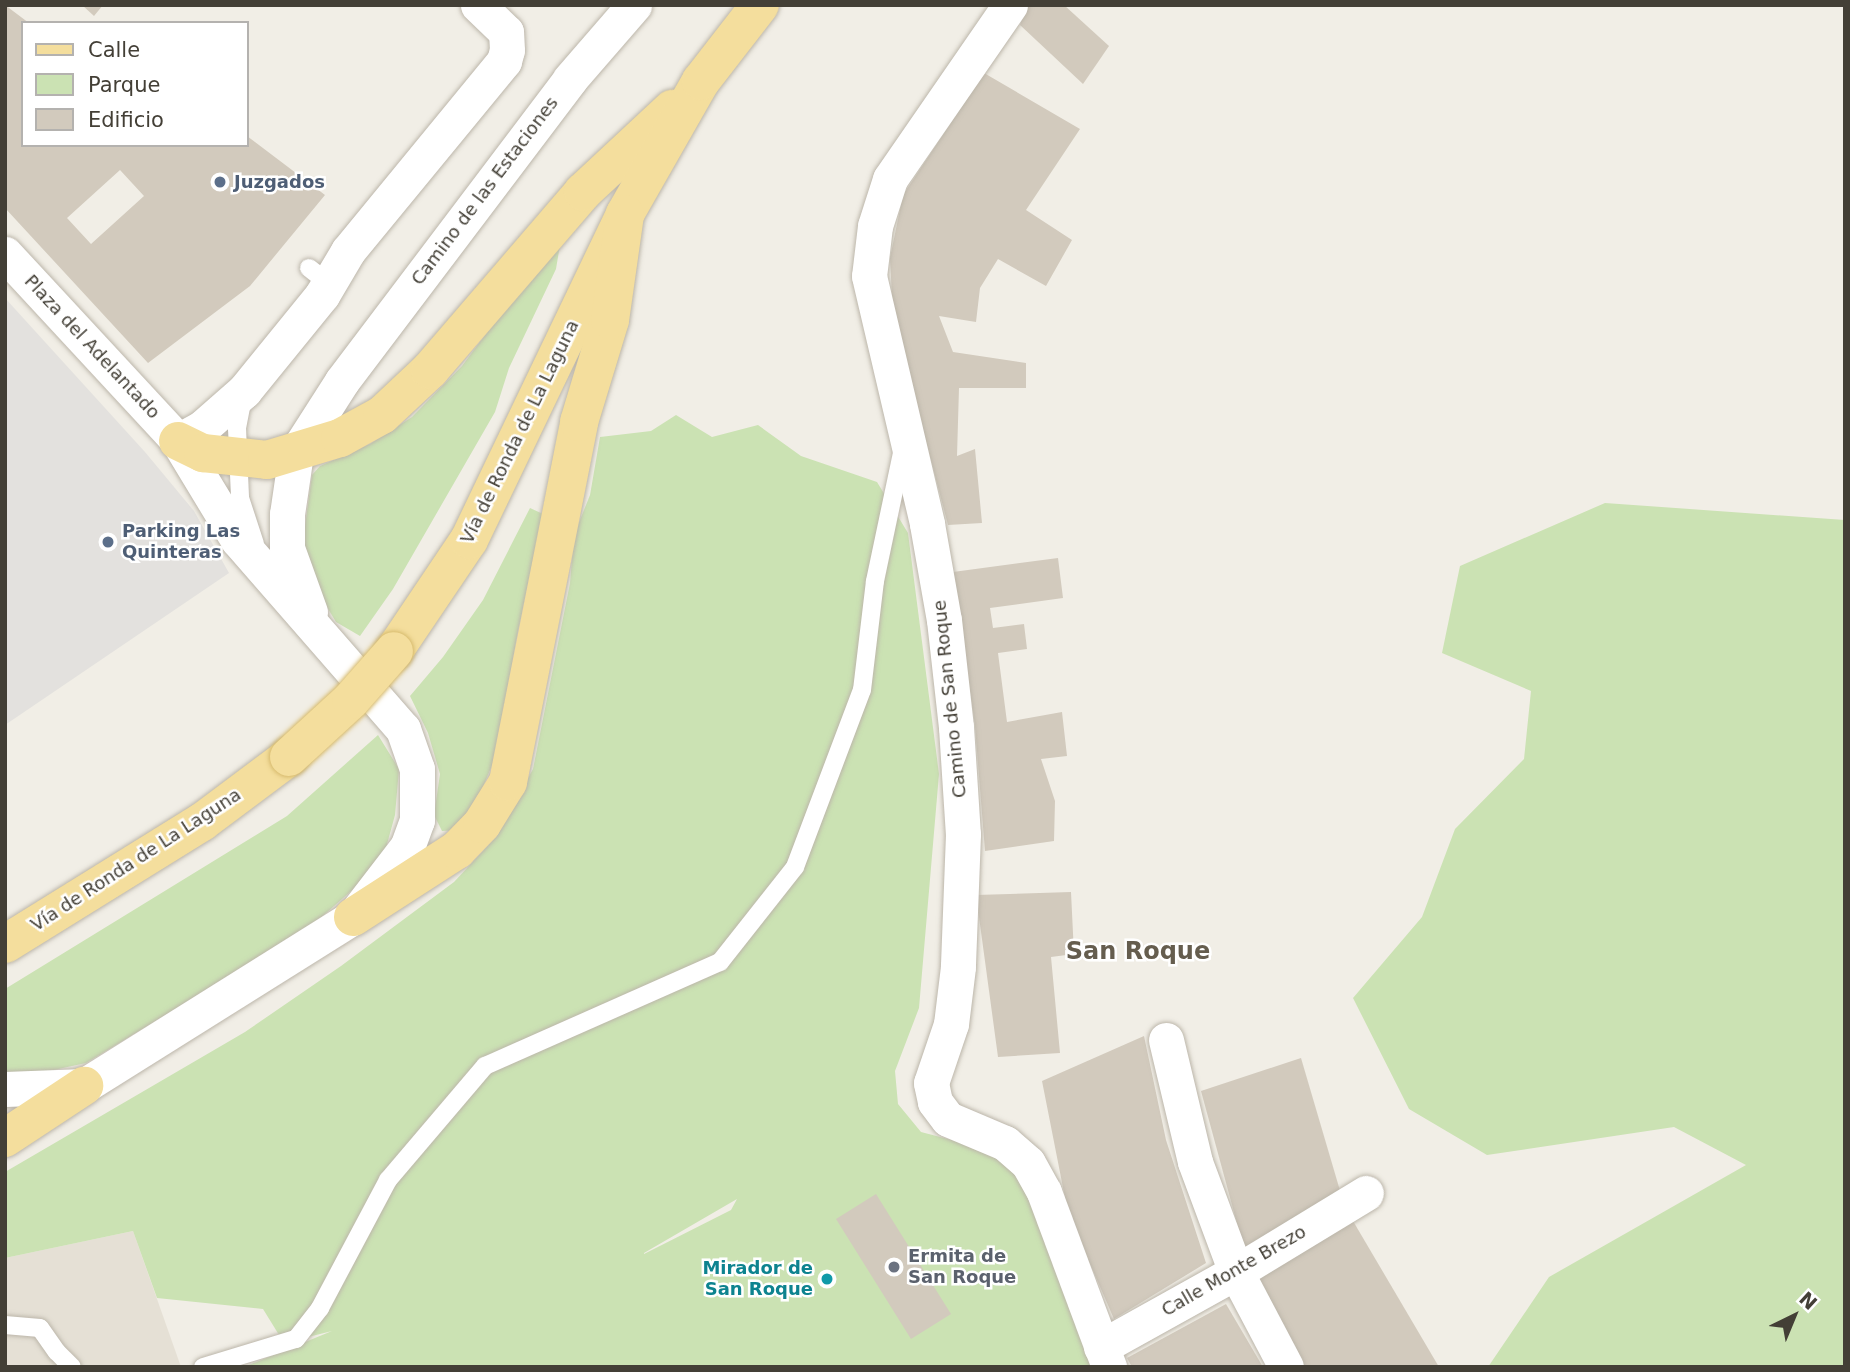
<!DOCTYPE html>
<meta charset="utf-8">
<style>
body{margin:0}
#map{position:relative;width:1850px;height:1372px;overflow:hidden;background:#f1eee6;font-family:"DejaVu Sans",sans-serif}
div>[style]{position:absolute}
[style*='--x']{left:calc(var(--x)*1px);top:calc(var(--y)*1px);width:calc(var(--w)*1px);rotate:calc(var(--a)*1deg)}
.residential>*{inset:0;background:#e5e0d5}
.green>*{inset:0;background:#cbe2b3}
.parking>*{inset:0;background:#e3e1de}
.building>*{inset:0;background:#d2cabd}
.roads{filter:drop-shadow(0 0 2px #bcb6aa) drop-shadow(0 0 2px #bcb6aa)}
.service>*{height:18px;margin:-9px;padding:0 9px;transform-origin:9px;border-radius:9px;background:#fff}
.minor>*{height:35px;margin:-17.5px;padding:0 17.5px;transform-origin:17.5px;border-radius:17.5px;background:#fff}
.primary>*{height:38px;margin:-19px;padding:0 19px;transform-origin:19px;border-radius:19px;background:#f4de9d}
.bridges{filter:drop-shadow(0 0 2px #d7bb6e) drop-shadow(0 0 2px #d7bb6e)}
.primary-bridge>*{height:38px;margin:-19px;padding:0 19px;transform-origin:19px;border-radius:19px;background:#f4de9d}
.dots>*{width:19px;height:19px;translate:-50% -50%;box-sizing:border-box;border:4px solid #fff;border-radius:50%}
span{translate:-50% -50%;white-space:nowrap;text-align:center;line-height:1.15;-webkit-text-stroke:5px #fff;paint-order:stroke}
.service-label{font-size:18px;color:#4e5e75;font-weight:700}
.left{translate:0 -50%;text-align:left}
.street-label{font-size:18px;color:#433f36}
.worship-label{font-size:18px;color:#5b616d;font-weight:700}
.culture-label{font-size:18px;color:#0d838f;font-weight:700}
.right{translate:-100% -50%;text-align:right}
.district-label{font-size:24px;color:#655d4e;font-weight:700}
.frame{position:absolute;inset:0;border:7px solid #433f36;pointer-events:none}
.legend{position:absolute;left:21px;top:21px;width:228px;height:126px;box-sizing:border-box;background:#fff;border:2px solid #b4b2af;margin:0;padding:9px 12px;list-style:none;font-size:21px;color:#433f36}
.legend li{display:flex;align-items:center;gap:14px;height:35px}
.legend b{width:35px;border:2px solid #b4b2af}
.north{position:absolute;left:1759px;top:1281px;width:70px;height:70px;-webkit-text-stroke:5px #fff;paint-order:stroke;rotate:43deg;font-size:19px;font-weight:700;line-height:28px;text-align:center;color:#433f36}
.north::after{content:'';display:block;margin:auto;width:24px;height:32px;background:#433f36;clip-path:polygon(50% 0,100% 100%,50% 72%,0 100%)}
</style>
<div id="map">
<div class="residential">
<div style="clip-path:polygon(133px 1231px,181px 1367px,5px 1367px,5px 1258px)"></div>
</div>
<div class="green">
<div style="clip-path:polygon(560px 245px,556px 269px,509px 368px,495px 412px,393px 589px,360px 636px,336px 622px,313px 584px,302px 548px,312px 475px,320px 466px,370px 444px,412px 417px,462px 366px,503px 311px)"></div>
<div style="clip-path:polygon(evenodd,676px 415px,712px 437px,758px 425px,801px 456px,877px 482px,908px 533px,939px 774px,919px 1008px,895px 1071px,898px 1104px,921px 1132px,971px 1145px,1004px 1163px,1028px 1188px,1092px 1367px,244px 1367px,332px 1331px,284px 1343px,263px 1309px,157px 1298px,133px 1231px,5px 1258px,5px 1172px,245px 1032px,341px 966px,454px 882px,497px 836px,533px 769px,570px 583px,574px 535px,590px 495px,600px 437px,651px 431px,676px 415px,737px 1199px,731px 1210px,644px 1254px,644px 1253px,737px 1199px)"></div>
<div style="clip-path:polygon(1605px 503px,1845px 520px,1845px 1367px,1488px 1367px,1549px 1277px,1746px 1165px,1674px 1127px,1487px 1155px,1409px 1109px,1353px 998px,1422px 917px,1455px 829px,1524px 759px,1531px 691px,1442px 653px,1460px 566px)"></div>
<div style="clip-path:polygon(530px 508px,543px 514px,518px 631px,495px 758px,480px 794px,459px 830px,442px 831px,434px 815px,440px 774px,428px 733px,410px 696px,443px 657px,483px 600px)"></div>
<div style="clip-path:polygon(378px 735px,399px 769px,395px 815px,384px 855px,359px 884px,308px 929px,86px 1063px,35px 1074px,5px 1074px,5px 989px,287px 816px)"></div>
</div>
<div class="parking">
<div style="clip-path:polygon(5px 298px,145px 452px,194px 511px,229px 573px,5px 725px)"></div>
</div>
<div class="building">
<div style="clip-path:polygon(evenodd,5px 5px,29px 23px,23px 23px,23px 145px,247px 145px,247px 136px,325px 195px,250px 286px,148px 363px,5px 208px,5px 5px,120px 170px,144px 196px,91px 244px,67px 218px,120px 170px)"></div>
<div style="clip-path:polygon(82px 5px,103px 5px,94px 16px)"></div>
<div style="clip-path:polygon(1027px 5px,1064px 5px,1109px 46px,1083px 84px,1020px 25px)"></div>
<div style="clip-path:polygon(984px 73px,1080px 129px,1026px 210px,1072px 240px,1046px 286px,998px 259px,980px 288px,976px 322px,939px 316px,953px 352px,1026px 363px,1026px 388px,959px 388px,957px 456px,975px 449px,982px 523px,948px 525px,893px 316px,890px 258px,903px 195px)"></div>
<div style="clip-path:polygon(1058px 558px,1063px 598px,990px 608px,993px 628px,1024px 624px,1027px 649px,998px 653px,1007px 722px,1062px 712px,1067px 756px,1041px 759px,1055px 801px,1054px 841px,985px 851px,975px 726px,953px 572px)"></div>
<div style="clip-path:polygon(1071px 892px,1074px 954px,1051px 957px,1060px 1053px,998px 1057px,976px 895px)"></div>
<div style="clip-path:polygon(1144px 1036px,1166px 1140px,1206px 1263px,1114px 1319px,1068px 1213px,1042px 1081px)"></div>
<div style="clip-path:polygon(1301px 1058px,1341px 1194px,1244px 1249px,1201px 1091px)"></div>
<div style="clip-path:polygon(876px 1194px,951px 1314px,911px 1339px,836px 1219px)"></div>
<div style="clip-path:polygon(1353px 1221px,1439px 1367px,1305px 1367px,1255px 1281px)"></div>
<div style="clip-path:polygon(1226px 1304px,1263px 1367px,1132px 1367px,1127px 1358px)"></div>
</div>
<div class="roads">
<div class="service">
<div style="--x:309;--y:268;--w:24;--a:38"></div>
<div style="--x:243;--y:397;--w:32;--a:101"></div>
<div style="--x:237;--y:428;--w:70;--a:87.5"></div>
<div style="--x:240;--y:498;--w:48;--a:71.9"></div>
<div style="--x:5;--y:1325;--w:35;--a:5"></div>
<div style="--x:40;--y:1328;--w:29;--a:55"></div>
<div style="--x:57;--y:1352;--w:21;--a:45"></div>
<div style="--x:203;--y:1367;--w:97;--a:-16.8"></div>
<div style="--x:296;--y:1339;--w:39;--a:-52"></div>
<div style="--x:320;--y:1308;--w:145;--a:-62"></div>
<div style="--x:388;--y:1180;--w:150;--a:-49.6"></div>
<div style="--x:485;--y:1066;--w:257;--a:-23.9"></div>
<div style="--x:720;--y:962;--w:121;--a:-51.7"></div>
<div style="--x:795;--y:867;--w:189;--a:-69.3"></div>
<div style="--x:862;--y:690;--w:110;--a:-83.2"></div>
<div style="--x:875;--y:581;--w:131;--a:-78.1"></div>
</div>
<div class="minor">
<div style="--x:1010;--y:5;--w:211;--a:124.6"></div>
<div style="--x:890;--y:179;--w:49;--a:107.7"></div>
<div style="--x:875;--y:226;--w:50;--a:96.8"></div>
<div style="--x:869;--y:276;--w:255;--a:76.8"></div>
<div style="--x:927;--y:524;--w:97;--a:80"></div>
<div style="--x:944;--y:620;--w:108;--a:83.6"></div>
<div style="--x:956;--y:727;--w:107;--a:86.3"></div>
<div style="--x:963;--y:834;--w:133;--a:92.2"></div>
<div style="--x:958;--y:967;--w:57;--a:97"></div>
<div style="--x:951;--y:1024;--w:62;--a:108.7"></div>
<div style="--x:931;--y:1083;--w:19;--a:78"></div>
<div style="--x:935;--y:1102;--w:21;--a:53"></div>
<div style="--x:948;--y:1119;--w:62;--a:22.8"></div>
<div style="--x:1005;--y:1143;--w:30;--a:41"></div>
<div style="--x:1028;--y:1163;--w:33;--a:61"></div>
<div style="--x:1044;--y:1192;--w:187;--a:69.6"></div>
<div style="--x:5;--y:254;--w:255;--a:47.2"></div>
<div style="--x:178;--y:441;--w:116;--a:58.8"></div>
<div style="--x:238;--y:540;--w:251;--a:48.9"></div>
<div style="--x:403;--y:729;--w:42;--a:70.7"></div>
<div style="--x:417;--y:769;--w:51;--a:90"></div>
<div style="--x:417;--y:820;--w:29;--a:110"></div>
<div style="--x:407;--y:847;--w:88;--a:127.6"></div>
<div style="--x:353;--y:917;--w:318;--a:147.9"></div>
<div style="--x:84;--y:1086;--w:79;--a:177.8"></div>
<div style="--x:178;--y:441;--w:29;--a:-29"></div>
<div style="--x:203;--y:427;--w:55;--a:-41.3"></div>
<div style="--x:244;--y:391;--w:124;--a:-50.9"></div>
<div style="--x:322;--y:295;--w:51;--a:-59.4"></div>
<div style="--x:348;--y:251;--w:246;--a:-50.6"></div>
<div style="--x:504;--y:61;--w:11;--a:-75"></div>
<div style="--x:507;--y:50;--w:18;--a:-93"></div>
<div style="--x:506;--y:32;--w:39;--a:-136"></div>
<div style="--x:310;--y:612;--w:68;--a:-109.8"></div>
<div style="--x:287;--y:548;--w:34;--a:-90"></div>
<div style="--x:287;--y:514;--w:62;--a:-81.6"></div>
<div style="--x:296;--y:453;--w:85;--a:-57.4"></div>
<div style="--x:342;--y:381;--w:378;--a:-52.9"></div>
<div style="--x:570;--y:79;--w:98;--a:-49.1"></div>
<div style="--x:1166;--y:1040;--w:125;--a:76.6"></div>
<div style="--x:1195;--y:1162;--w:117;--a:69.6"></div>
<div style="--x:1236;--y:1272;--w:107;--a:62.2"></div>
<div style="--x:1101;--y:1347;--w:154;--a:-29.1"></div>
<div style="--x:1236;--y:1272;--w:152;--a:-31.3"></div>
</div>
<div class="primary">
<div style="--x:178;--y:441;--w:28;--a:26"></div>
<div style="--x:203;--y:453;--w:64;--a:6.2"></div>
<div style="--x:267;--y:460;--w:76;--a:-16.8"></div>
<div style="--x:340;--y:438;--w:48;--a:-28.7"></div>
<div style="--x:382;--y:415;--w:66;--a:-43.2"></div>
<div style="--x:430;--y:370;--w:235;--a:-49.3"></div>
<div style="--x:583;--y:192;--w:122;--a:-43"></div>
<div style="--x:394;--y:651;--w:134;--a:-56"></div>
<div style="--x:469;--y:540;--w:361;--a:-64.4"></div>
<div style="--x:625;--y:214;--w:153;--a:-60.3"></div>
<div style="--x:701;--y:81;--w:96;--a:-52.2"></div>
<div style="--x:353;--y:917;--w:124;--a:-32.8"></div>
<div style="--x:457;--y:850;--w:36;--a:-46"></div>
<div style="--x:482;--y:824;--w:49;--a:-58.2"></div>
<div style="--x:508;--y:782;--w:367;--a:-78.8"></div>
<div style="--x:579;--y:422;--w:107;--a:-73.1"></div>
<div style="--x:610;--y:320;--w:107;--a:-81.9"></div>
<div style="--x:5;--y:944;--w:232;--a:-31.8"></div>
<div style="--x:202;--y:822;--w:109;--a:-36.8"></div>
<div style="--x:5;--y:1138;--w:95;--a:-33.4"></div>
</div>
</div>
<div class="bridges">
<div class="primary-bridge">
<div style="--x:289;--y:757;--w:84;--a:-42.6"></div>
<div style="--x:351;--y:700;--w:65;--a:-48.7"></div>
</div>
</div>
<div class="dots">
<div style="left:220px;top:182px;background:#5c6f8a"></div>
<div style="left:108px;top:542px;background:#5c6f8a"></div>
<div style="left:894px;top:1267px;background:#6b7280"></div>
<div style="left:827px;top:1279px;background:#0f9aa8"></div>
</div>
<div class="service-label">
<span class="left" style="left:234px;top:182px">Juzgados</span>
<span class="left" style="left:122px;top:542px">Parking Las<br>Quinteras</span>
</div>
<div class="street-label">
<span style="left:485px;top:191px;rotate:-53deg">Camino de las Estaciones</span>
<span style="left:92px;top:347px;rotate:47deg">Plaza del Adelantado</span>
<span style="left:520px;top:432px;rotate:-64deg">Vía de Ronda de La Laguna</span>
<span style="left:950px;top:699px;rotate:-96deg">Camino de San Roque</span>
<span style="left:136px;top:860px;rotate:-33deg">Vía de Ronda de La Laguna</span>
<span style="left:1234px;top:1271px;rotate:-30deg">Calle Monte Brezo</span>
</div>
<div class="worship-label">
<span class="left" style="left:908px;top:1267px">Ermita de<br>San Roque</span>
</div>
<div class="culture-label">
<span class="right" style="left:813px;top:1279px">Mirador de<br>San Roque</span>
</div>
<div class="district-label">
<span style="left:1138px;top:952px">San Roque</span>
</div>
<div class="frame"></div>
<ul class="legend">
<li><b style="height:9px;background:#f4de9d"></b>Calle</li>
<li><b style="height:19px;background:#cbe2b3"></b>Parque</li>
<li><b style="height:19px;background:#d2cabd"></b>Edificio</li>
</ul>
<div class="north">N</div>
</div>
